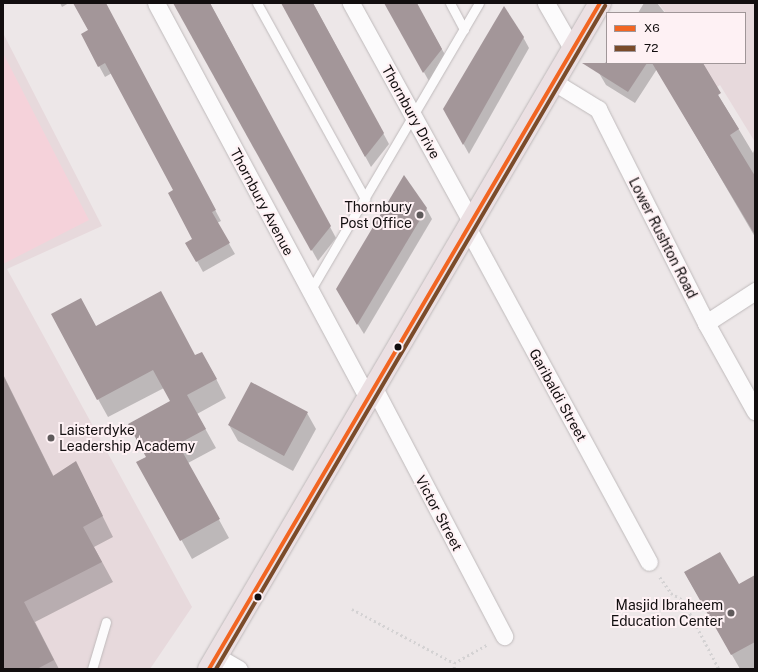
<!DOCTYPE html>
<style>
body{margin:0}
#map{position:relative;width:758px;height:672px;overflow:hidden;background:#ede7e8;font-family:"Public Sans",sans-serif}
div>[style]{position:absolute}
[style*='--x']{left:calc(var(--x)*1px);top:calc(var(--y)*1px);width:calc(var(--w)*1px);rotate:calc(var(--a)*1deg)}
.built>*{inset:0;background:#e7d9dc}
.green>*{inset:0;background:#f5d2da}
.shadow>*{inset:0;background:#0003}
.building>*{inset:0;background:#a39699}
.path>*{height:2.5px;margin-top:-1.25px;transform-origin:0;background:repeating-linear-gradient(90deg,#d4d2d3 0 2px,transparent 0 5px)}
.roads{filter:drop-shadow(0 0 1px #bfbabb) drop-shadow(0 0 1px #bfbabb)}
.lane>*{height:9px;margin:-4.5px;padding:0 4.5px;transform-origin:4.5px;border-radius:4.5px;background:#fcfbfc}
.street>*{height:17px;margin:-8.5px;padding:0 8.5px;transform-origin:8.5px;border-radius:8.5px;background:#fcfbfc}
.highway>*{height:22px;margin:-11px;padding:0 11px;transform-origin:11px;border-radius:11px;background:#ebe0e3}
.bus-1>*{height:4px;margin:-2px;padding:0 2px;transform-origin:2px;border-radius:2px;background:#f26522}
.bus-2>*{height:4px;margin:-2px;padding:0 2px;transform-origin:2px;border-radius:2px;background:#7a4b2a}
.dots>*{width:11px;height:11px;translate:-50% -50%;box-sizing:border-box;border:2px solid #fef1f4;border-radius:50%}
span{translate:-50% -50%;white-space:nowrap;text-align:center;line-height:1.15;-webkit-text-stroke:4px #fef1f4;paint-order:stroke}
.street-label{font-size:14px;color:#120e0f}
.poi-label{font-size:14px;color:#120e0f}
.right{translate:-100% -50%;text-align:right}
.left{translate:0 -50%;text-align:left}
.frame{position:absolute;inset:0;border:4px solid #120e0f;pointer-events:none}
.legend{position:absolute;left:606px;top:12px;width:140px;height:52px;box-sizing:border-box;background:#fef1f4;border:1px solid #a09698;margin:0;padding:5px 7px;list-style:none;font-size:12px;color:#120e0f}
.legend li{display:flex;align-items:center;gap:8px;height:20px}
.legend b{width:20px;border:1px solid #a09698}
</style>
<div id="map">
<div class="built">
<div style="clip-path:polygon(658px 3px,755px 3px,755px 142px,720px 85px,717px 87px,700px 63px,745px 63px,745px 13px,666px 13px)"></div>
<div style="clip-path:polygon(3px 33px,102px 226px,7px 269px,192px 607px,150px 669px,3px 669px)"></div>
</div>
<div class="green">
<div style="clip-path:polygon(3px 53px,89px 220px,3px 264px)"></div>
</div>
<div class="shadow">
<div style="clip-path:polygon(60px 3px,69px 3px,62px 7px)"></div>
<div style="clip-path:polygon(74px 3px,103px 3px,119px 29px,221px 221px,217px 223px,235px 254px,203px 272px,187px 243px,194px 239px,175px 190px,112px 73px,105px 77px,99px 66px,89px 31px)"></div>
<div style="clip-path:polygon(174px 3px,210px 3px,336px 238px,318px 261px)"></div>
<div style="clip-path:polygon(282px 3px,313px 3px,389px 144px,371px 167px)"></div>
<div style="clip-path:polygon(385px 3px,416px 3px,448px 60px,430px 83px)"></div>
<div style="clip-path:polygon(644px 3px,657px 3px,665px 13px,638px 13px)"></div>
<div style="clip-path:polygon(523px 37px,529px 48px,469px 154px,444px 109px)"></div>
<div style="clip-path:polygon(607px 60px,607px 63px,699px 63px,753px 153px,755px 147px,755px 237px,657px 69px,635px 103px,606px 85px,599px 73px)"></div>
<div style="clip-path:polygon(426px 208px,432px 219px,364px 334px,343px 300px)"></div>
<div style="clip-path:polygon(96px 327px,195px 356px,212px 371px,226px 398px,197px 414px,216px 448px,188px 463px,229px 538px,192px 559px,138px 462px,147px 457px,171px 402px,164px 388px,108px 417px,98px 399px)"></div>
<div style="clip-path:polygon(3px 374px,54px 477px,76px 463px,113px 537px,94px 547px,113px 582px,35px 622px,59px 669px,3px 669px)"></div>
<div style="clip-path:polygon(307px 413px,316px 429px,293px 471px,238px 441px,229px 425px)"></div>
<div style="clip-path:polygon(685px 573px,739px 586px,755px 577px,755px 669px,740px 669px)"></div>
</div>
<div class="building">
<div style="clip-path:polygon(73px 3px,106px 3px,216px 210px,212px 212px,230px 243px,196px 262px,185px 243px,192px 239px,168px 193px,173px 190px,105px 63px,98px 67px,81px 34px,88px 30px)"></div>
<div style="clip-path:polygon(173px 3px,210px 3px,331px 226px,311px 251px)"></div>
<div style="clip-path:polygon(281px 3px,313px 3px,384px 133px,365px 157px)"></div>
<div style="clip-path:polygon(384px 3px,417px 3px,442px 49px,423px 73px)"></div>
<div style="clip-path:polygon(504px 6px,524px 37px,463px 145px,443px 109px)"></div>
<div style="clip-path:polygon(582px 63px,647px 63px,628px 92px)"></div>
<div style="clip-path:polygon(652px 63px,703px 63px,721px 93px,718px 95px,739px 129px,730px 135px,755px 176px,755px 235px)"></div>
<div style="clip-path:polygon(404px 175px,427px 208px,357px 325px,336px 289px)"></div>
<div style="clip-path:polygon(161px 291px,195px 355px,202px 352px,217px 379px,187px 395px,206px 429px,178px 444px,220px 519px,180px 541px,136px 462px,146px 457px,128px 424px,170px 401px,153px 370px,97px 400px,51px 314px,81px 298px,96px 326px)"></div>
<div style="clip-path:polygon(3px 375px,53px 476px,76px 461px,103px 516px,83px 527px,102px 562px,24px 602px,54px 660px,37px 669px,3px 669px)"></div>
<div style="clip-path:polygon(251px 382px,308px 412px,284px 456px,228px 425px)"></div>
<div style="clip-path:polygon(720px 552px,739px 584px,755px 575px,755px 642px,731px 655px,684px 572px)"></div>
</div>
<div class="path">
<div style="--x:660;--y:577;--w:19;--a:55"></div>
<div style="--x:671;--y:593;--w:14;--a:30"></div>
<div style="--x:683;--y:600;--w:78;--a:62.4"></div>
<div style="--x:352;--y:609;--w:115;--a:27.9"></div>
<div style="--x:454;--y:669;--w:6;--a:-90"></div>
<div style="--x:454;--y:663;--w:38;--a:-29"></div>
</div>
<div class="roads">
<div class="lane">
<div style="--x:257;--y:3;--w:224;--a:61.1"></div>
<div style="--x:450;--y:3;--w:30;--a:62"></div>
<div style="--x:310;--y:291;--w:334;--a:-59.6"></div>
<div style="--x:92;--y:669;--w:49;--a:-73.4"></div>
</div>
<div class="street">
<div style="--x:156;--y:3;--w:451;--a:61.8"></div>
<div style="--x:351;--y:3;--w:249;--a:61.2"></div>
<div style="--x:546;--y:3;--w:54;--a:60.1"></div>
<div style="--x:554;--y:82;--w:52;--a:31.5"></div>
<div style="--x:598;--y:109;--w:240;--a:63.2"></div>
<div style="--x:706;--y:323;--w:101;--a:60.9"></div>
<div style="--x:467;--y:227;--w:381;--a:61.5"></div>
<div style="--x:706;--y:323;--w:59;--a:-33.1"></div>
<div style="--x:375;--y:390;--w:278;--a:62.3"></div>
<div style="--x:218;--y:657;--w:24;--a:30"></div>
</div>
<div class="highway">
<div style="--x:209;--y:669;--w:772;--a:-59.58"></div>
</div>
</div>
<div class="bus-1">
<div style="--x:209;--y:669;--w:772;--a:-59.58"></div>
</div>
<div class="bus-2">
<div style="--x:216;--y:669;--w:769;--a:-59.6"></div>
</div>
<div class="dots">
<div style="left:420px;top:215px;background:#5f5a5b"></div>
<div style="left:398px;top:347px;background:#120e0f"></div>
<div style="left:51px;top:438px;background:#5f5a5b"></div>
<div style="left:258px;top:597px;background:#120e0f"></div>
<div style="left:731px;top:613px;background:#5f5a5b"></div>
</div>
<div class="street-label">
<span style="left:411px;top:112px;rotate:61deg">Thornbury Drive</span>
<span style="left:262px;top:202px;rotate:62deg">Thornbury Avenue</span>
<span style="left:663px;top:238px;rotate:63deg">Lower Rushton Road</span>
<span style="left:558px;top:395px;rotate:61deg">Garibaldi Street</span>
<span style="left:439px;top:513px;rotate:62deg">Victor Street</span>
</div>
<div class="poi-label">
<span class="right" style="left:412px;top:215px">Thornbury<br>Post Office</span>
<span class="left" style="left:59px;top:438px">Laisterdyke<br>Leadership Academy</span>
<span class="right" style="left:723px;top:613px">Masjid Ibraheem<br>Education Center</span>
</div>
<div class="frame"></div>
<ul class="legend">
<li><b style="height:5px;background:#f26522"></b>X6</li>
<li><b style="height:5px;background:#7a4b2a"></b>72</li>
</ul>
</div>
